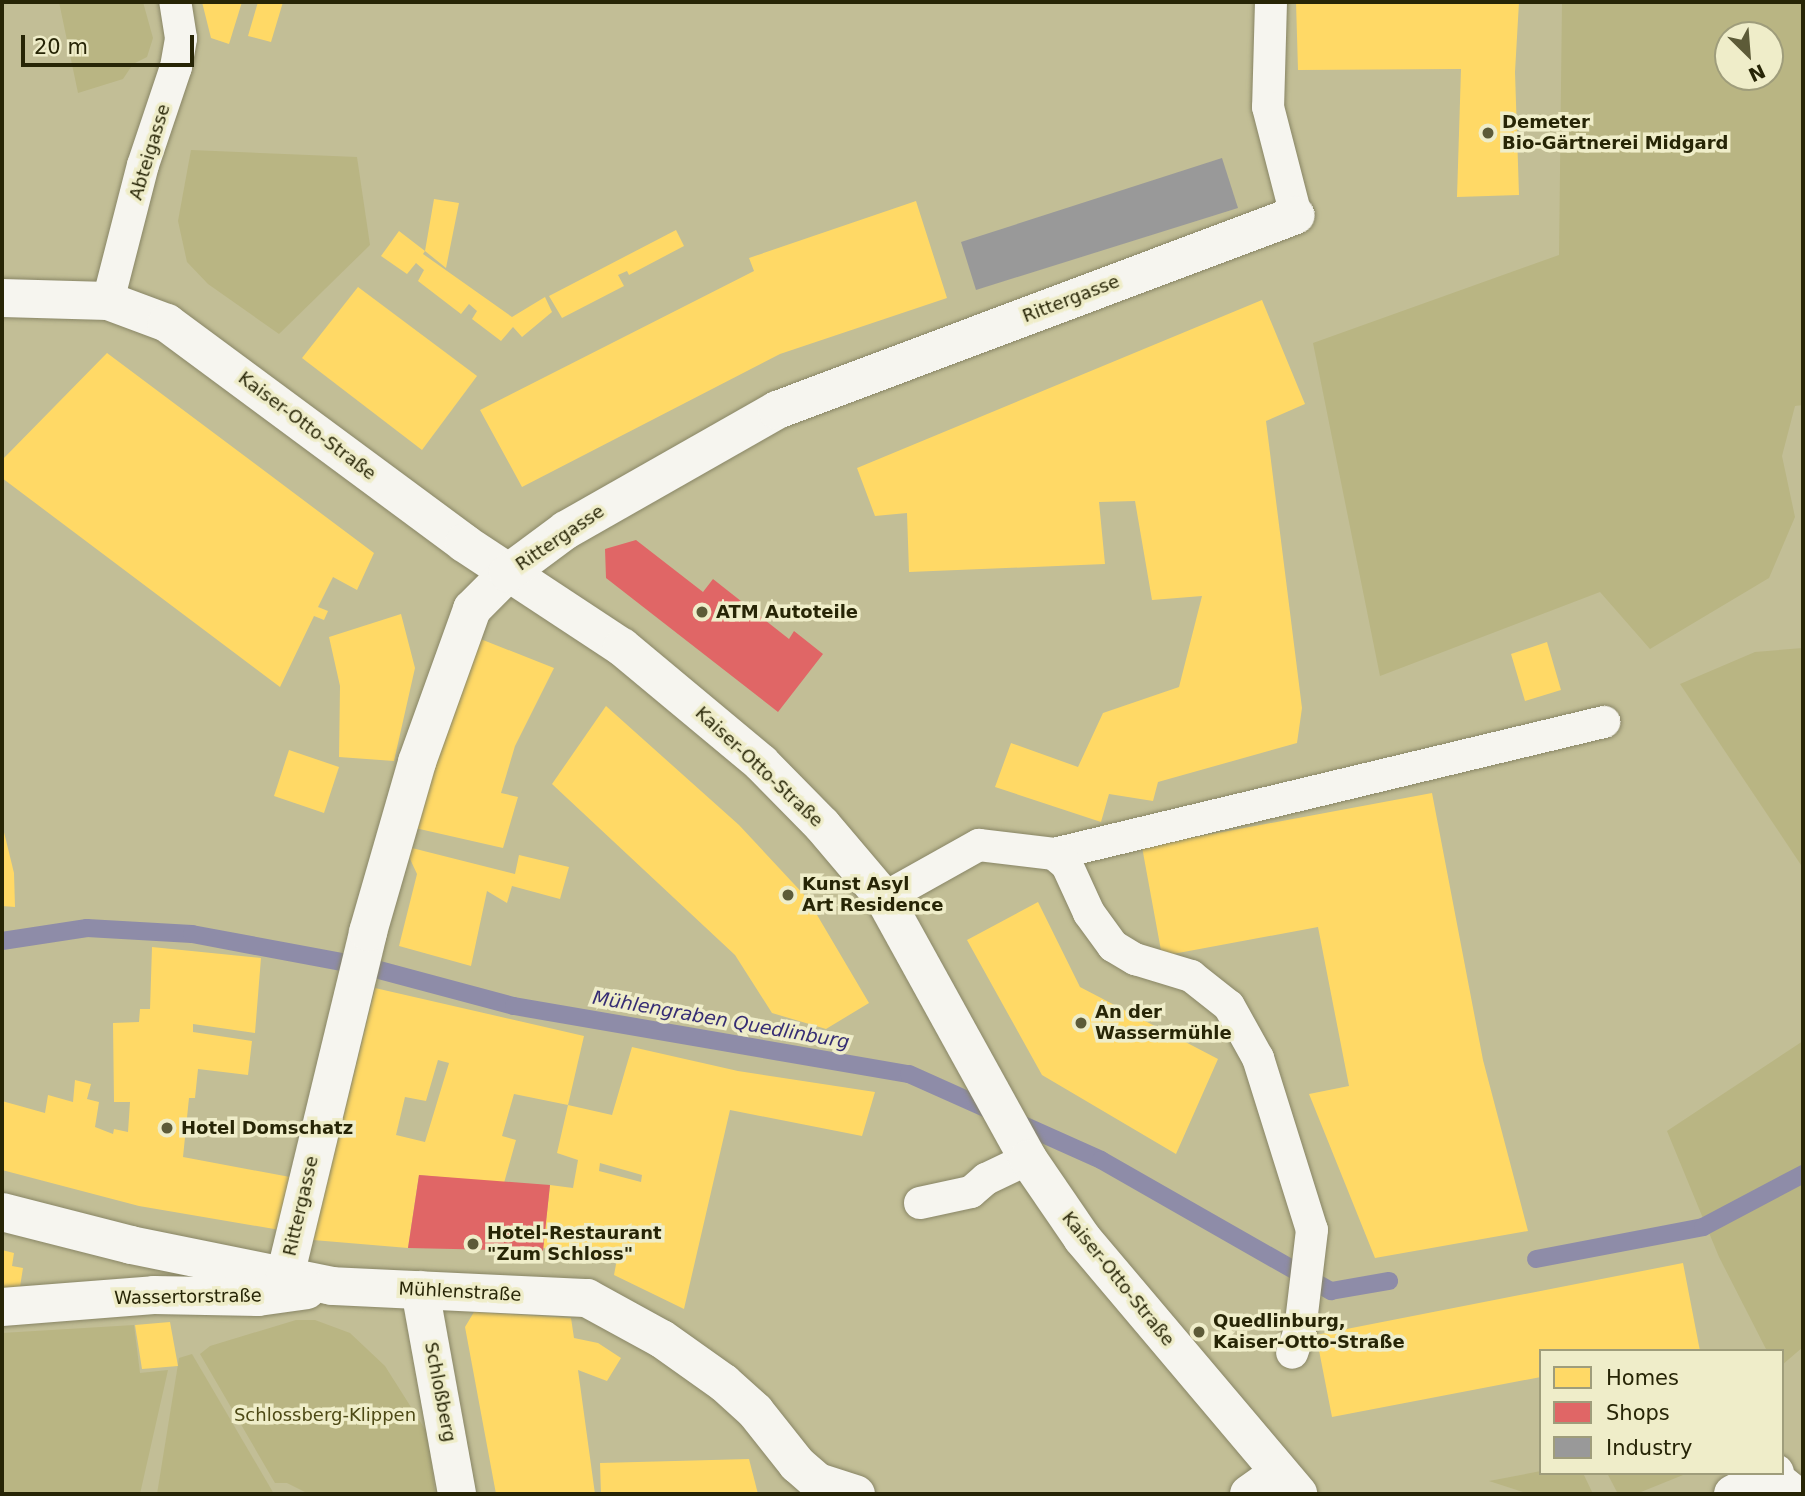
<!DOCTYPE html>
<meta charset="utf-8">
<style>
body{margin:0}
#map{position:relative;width:1805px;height:1496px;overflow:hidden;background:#c2be96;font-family:"DejaVu Sans",sans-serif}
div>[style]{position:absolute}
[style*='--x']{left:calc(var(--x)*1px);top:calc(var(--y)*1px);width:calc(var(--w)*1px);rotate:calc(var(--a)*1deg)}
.green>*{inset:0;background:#b9b583}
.homes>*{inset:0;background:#ffd966}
.shops>*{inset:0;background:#e06666}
.industry>*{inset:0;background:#999}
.stream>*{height:18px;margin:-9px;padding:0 9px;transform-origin:9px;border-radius:9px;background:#8e8ca8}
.roads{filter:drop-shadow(0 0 2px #888565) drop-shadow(0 0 2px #888565)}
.lane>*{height:32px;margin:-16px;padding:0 16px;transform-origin:16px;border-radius:16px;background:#f6f5ef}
.street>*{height:38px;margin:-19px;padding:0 19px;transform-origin:19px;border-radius:19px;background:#f6f5ef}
.secondary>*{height:38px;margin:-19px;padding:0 19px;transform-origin:19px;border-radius:19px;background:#f6f5ef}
.dots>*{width:19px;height:19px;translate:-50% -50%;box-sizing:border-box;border:4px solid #efedc9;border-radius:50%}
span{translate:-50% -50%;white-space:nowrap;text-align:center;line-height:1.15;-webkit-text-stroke:7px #efedc9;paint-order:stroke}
.poi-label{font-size:18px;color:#272506;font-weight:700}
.left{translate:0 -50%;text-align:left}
.street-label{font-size:18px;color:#272506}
.park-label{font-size:18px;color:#4d4915}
.water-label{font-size:19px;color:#362d74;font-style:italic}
.frame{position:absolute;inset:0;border:4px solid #272506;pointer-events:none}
.legend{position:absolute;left:1539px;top:1349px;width:245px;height:126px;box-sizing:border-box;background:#efedc9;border:2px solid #9f9d7b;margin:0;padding:9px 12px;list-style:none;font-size:21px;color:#272506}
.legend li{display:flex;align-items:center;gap:14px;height:35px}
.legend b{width:35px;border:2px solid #9f9d7b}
.north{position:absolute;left:1714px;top:21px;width:70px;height:70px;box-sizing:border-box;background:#efedc9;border:2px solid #9f9d7b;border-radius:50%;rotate:155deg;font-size:19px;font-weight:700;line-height:28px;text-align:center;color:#272506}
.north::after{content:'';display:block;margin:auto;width:24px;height:32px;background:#5d5b38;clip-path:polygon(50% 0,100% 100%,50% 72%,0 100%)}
.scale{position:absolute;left:21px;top:35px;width:173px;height:32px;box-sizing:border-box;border:4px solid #272506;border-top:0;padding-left:9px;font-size:21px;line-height:24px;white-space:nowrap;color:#272506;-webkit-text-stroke:5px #efedc9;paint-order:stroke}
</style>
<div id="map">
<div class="green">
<div style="clip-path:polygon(59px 2px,143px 2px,153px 38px,147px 57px,133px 64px,123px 79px,78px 93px)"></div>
<div style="clip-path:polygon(evenodd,1562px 2px,1803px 2px,1803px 405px,1795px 406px,1782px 456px,1795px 517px,1769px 578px,1650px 649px,1600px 592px,1380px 676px,1313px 343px,1559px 255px,1562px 2px,1770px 35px,1770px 77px,1728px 77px,1728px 35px,1770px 35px)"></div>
<div style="clip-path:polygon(191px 150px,357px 157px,370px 245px,279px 334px,208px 284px,187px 262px,178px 221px)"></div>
<div style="clip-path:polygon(1803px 648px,1803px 868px,1680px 684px,1755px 652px)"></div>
<div style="clip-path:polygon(1803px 1041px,1803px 1347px,1782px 1365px,1782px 1351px,1767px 1351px,1719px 1257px,1667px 1131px)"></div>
<div style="clip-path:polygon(296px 1320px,315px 1320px,350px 1333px,385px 1366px,428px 1434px,435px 1494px,309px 1494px,287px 1483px,275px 1483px,200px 1354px,210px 1346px)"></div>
<div style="clip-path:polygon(134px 1325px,140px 1373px,168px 1370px,140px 1494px,2px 1494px,2px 1333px)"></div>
<div style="clip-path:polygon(192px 1354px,274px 1494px,157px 1494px,179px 1358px)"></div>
<div style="clip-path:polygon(1541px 1471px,1583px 1473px,1593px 1494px,1529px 1494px,1489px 1481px)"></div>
<div style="clip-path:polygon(1607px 1473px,1688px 1473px,1636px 1494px,1618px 1494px)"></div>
</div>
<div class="homes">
<div style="clip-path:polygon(202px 2px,242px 2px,229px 44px,211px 38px)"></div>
<div style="clip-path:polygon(258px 2px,283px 2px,271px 42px,248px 36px)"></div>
<div style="clip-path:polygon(1296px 2px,1519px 2px,1515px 72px,1519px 195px,1457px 197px,1461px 69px,1298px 70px)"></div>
<div style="clip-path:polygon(434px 199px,459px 203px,446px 268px,425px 251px,423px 254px,512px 317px,545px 297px,552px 312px,522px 337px,513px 327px,501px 341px,472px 319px,477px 311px,469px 304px,461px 314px,418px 281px,424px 270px,416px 263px,407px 274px,381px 256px,399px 231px,425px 251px)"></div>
<div style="clip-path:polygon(916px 201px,947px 298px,780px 354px,522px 487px,480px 410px,754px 271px,749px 258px)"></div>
<div style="clip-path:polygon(676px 230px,684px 246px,629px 275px,627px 271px,618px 275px,624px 286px,562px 318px,549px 296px)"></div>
<div style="clip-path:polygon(358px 287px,477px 376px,422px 450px,302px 358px)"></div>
<div style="clip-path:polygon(1262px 300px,1305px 404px,1266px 421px,1302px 708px,1297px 743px,1158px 782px,1153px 801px,1109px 794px,1101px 822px,995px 787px,1011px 743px,1078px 767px,1103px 713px,1179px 687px,1202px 596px,1152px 600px,1135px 501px,1099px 502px,1105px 564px,909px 572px,907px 513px,875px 516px,857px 468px)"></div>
<div style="clip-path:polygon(107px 353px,374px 553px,357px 590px,333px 577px,318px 607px,328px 611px,324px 620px,314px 616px,280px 687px,2px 478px,2px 460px)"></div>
<div style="clip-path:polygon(401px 614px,415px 668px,394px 761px,339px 757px,340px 686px,329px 637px)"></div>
<div style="clip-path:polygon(478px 638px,554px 668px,515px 746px,501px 793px,518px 797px,503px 848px,415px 828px)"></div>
<div style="clip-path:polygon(1547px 642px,1561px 690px,1525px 701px,1511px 654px)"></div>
<div style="clip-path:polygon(606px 706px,739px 825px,807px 898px,869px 1003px,826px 1029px,772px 1013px,735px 955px,552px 784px)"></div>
<div style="clip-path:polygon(289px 750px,339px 767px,324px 813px,274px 796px)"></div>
<div style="clip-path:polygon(1432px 793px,1483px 1060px,1528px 1231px,1375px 1258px,1309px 1094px,1349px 1086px,1318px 927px,1162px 956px,1142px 847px)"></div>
<div style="clip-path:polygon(2px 824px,14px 873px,15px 907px,2px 906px)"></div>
<div style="clip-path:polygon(404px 846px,515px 874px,519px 855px,569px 867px,560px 899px,512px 886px,507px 903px,487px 891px,471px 966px,399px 946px,417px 874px)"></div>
<div style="clip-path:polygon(1038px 902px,1080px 987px,1218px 1059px,1176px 1154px,1042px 1075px,967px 940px)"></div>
<div style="clip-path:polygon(152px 947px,261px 958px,255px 1033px,193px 1024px,193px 1032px,252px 1041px,248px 1075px,198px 1069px,195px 1098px,189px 1098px,183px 1157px,290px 1177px,280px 1230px,139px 1206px,2px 1170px,2px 1101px,45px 1113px,48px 1095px,73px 1102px,75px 1080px,91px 1084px,87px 1099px,99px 1102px,95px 1127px,113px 1134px,114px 1129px,128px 1132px,130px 1102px,114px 1102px,113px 1023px,139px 1022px,140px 1009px,150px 1009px)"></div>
<div style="clip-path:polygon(evenodd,375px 988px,584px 1036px,568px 1105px,514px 1094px,502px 1136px,516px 1140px,504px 1183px,419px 1175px,408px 1248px,313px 1240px,375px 988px,438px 1060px,449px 1063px,425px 1142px,396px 1135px,405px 1097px,426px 1101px,438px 1060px)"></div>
<div style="clip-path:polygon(evenodd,632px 1047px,738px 1071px,875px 1092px,862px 1136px,730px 1110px,684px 1309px,614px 1275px,617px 1259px,543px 1248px,550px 1185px,573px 1188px,578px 1160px,557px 1153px,568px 1105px,612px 1115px,632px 1047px,600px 1163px,642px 1175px,641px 1182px,599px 1171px,600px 1163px)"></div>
<div style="clip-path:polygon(2px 1250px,14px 1253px,12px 1266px,23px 1268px,20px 1287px,2px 1288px)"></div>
<div style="clip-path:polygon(1683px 1263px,1700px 1351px,1541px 1351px,1541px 1377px,1332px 1417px,1316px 1335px)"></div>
<div style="clip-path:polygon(474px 1312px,571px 1318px,574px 1338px,598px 1343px,621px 1358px,607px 1381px,578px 1370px,595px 1494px,496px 1494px,465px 1327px)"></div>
<div style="clip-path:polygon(170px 1322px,178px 1366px,142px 1369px,135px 1325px)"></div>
<div style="clip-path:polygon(749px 1459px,758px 1494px,601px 1494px,600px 1463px)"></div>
</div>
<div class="shops">
<div style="clip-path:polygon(636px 540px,703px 592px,713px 579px,789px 639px,794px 631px,823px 654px,778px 712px,606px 578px,605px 549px)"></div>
<div style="clip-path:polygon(419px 1175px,550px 1185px,543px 1251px,408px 1248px)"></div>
</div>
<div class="industry">
<div style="clip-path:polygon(1222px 158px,1238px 208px,976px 290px,961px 242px)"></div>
</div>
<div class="stream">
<div style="--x:2;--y:941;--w:86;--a:-8.7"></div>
<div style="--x:87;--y:928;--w:105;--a:3.3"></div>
<div style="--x:192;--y:934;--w:179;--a:10.6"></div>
<div style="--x:368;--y:967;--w:151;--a:15"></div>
<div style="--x:514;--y:1006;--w:401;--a:9.8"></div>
<div style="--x:909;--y:1074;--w:210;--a:24.1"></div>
<div style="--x:1101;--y:1160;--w:265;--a:29.7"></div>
<div style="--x:1331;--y:1291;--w:59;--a:-9.8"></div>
<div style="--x:1536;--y:1259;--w:170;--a:-10.8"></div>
<div style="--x:1703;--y:1227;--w:113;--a:-27.9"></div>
</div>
<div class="roads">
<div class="lane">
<div style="--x:1271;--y:2;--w:105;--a:91.6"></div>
<div style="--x:1268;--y:107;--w:112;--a:75.5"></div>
<div style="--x:108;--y:301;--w:140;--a:-75.6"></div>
<div style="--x:143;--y:165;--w:103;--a:-71.4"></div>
<div style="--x:176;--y:67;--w:29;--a:-80"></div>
<div style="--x:181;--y:38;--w:36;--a:-99"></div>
<div style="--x:1054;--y:854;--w:566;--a:-13.5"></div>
<div style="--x:884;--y:898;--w:109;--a:-29.2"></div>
<div style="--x:979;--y:845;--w:76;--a:6.8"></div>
<div style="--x:1054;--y:854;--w:17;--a:40"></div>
<div style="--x:1067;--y:865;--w:53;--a:65.4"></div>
<div style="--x:1089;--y:913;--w:41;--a:54"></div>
<div style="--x:1113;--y:946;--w:26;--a:31"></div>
<div style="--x:1135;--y:959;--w:59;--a:16.9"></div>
<div style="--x:1191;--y:976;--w:48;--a:38.3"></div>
<div style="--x:1229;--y:1006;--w:60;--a:60.9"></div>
<div style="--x:1258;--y:1058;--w:180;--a:72.6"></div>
<div style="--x:1312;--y:1230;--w:101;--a:96.8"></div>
<div style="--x:1300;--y:1330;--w:24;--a:109"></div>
<div style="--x:920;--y:1203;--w:52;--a:-12.2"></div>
<div style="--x:971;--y:1192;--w:20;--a:-41"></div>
<div style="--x:986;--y:1179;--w:47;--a:-25.5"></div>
</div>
<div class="street">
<div style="--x:2;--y:298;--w:106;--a:1.6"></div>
<div style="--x:108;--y:301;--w:63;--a:20.4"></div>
<div style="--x:167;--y:323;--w:370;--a:36.5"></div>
<div style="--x:464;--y:543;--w:189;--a:33.4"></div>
<div style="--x:622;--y:647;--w:181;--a:39.8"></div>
<div style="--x:761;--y:763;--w:87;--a:45.5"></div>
<div style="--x:822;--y:825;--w:96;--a:49.7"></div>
<div style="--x:884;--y:898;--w:298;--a:61.1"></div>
<div style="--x:1028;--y:1159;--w:96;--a:55.6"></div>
<div style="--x:1082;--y:1238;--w:335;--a:49.8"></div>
<div style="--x:2;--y:1212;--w:133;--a:14.3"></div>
<div style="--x:131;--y:1245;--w:205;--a:11.5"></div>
<div style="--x:332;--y:1286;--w:255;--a:2.7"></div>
<div style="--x:587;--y:1298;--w:85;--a:28.7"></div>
<div style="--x:662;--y:1339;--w:76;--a:35.4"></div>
<div style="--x:724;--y:1383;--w:42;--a:42.1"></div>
<div style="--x:755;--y:1411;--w:68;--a:51.6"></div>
<div style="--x:797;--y:1464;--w:28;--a:41"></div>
<div style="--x:818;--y:1482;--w:40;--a:18"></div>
<div style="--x:285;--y:1276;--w:354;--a:-76.4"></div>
<div style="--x:368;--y:932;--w:177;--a:-73.9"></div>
<div style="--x:417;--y:762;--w:163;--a:-70.2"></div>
<div style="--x:472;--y:609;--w:51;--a:-45"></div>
<div style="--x:508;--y:573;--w:72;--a:-36.6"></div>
<div style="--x:566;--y:530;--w:243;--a:-29.6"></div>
<div style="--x:777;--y:410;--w:554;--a:-20.59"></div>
<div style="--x:420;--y:1290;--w:207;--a:79.7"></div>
<div style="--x:2;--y:1307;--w:152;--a:-4.5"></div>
<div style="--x:154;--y:1295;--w:104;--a:1.1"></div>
<div style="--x:258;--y:1297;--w:49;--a:-8.1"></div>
<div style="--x:1771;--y:1476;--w:28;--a:39"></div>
<div style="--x:1249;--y:1494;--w:35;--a:-35"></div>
</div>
<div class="secondary">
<div style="--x:1733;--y:1494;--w:47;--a:-26.6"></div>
</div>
</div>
<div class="dots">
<div style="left:1488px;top:133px;background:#5d5b38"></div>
<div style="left:702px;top:612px;background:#5d5b38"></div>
<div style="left:788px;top:895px;background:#5d5b38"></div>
<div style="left:1081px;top:1023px;background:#5d5b38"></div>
<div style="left:167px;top:1128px;background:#5d5b38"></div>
<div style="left:473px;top:1244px;background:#5d5b38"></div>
<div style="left:1199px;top:1332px;background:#5d5b38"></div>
</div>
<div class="poi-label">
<span class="left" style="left:1502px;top:133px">Demeter<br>Bio-Gärtnerei Midgard</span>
<span class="left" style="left:716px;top:612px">ATM Autoteile</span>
<span class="left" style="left:802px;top:895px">Kunst Asyl<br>Art Residence</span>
<span class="left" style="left:1095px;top:1023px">An der<br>Wassermühle</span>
<span class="left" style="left:181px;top:1128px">Hotel Domschatz</span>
<span class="left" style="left:487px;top:1244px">Hotel-Restaurant<br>"Zum Schloss"</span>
<span class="left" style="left:1213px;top:1332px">Quedlinburg,<br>Kaiser-Otto-Straße</span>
</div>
<div class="street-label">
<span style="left:150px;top:152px;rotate:-73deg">Abteigasse</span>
<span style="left:1071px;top:299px;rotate:-21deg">Rittergasse</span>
<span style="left:307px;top:426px;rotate:37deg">Kaiser-Otto-Straße</span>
<span style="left:560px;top:538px;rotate:-34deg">Rittergasse</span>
<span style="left:759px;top:767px;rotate:43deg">Kaiser-Otto-Straße</span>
<span style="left:301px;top:1206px;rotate:-77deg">Rittergasse</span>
<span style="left:1118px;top:1279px;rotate:51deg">Kaiser-Otto-Straße</span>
<span style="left:460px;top:1292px;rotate:3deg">Mühlenstraße</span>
<span style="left:188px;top:1297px;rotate:-1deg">Wassertorstraße</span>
<span style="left:440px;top:1392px;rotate:79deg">Schloßberg</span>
</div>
<div class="park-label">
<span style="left:325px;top:1415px">Schlossberg-Klippen</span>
</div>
<div class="water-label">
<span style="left:721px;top:1020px;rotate:10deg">Mühlengraben Quedlinburg</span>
</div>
<div class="frame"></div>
<ul class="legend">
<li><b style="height:19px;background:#ffd966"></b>Homes</li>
<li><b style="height:19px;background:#e06666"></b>Shops</li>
<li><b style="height:19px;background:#999"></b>Industry</li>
</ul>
<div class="north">N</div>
<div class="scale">20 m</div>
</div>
